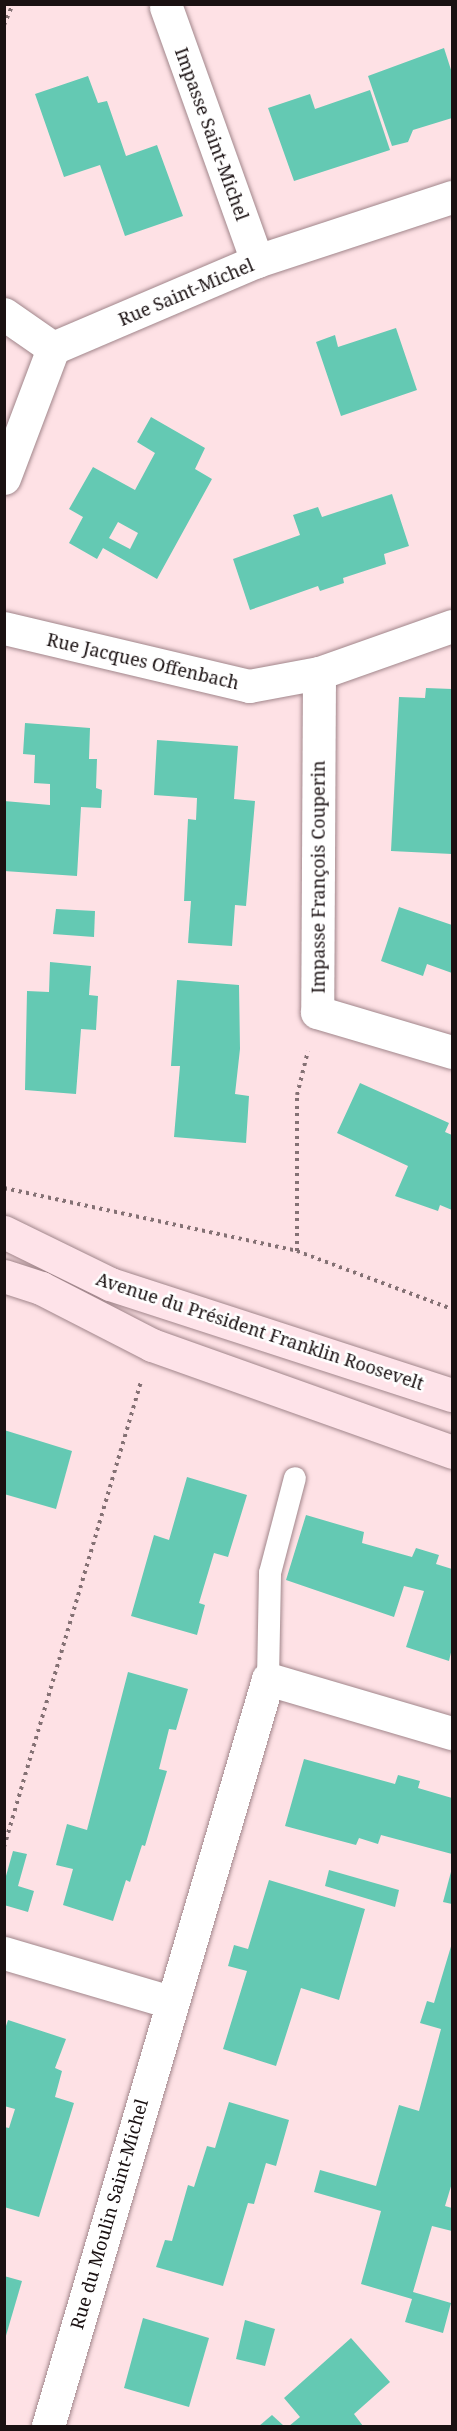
<!DOCTYPE html>
<meta charset="utf-8">
<style>
body{margin:0}
#map{position:relative;width:457px;height:2431px;overflow:hidden;background:#fee1e5;font-family:"Noto Serif",serif}
div>[style]{position:absolute}
[style*='--x']{left:calc(var(--x)*1px);top:calc(var(--y)*1px);width:calc(var(--w)*1px);rotate:calc(var(--a)*1deg)}
.building>*{inset:0;background:#64c9b3}
.path>*{height:4px;margin-top:-2px;transform-origin:0;background:repeating-linear-gradient(90deg,#847174 0 3px,transparent 0 7.5px)}
.roads{filter:drop-shadow(0 0 2px #a1868b) drop-shadow(0 0 2px #a1868b)}
.service>*{height:22px;margin:-11px;padding:0 11px;transform-origin:11px;border-radius:11px;background:#fff}
.minor>*{height:33px;margin:-16.5px;padding:0 16.5px;transform-origin:16.5px;border-radius:16.5px;background:#fff}
.secondary>*{height:33px;margin:-16.5px;padding:0 16.5px;transform-origin:16.5px;border-radius:16.5px;background:#fee3e9}
span{translate:-50% -50%;white-space:nowrap;text-align:center;line-height:1.15;-webkit-text-stroke:5px #fff;paint-order:stroke}
.street-label{font-size:18px;color:#1a1112}
.frame{position:absolute;inset:0;border:6px solid #1a1112;pointer-events:none}
</style>
<div id="map">
<div class="building">
<div style="clip-path:polygon(444px 48px,452px 73px,452px 118px,413px 130px,408px 142px,392px 146px,368px 76px)"></div>
<div style="clip-path:polygon(88px 76px,98px 103px,107px 101px,126px 156px,157px 145px,183px 216px,125px 236px,100px 165px,64px 177px,35px 94px)"></div>
<div style="clip-path:polygon(370px 90px,390px 150px,294px 181px,268px 108px,310px 94px,315px 109px)"></div>
<div style="clip-path:polygon(396px 328px,417px 390px,341px 416px,316px 342px,335px 335px,338px 347px)"></div>
<div style="clip-path:polygon(evenodd,151px 417px,205px 448px,195px 469px,212px 479px,157px 579px,103px 548px,97px 559px,69px 543px,83px 517px,69px 509px,93px 467px,135px 490px,155px 453px,137px 442px,151px 417px,118px 522px,138px 533px,130px 549px,109px 538px,118px 522px)"></div>
<div style="clip-path:polygon(392px 494px,409px 546px,384px 554px,386px 564px,343px 578px,344px 583px,320px 591px,318px 586px,250px 610px,233px 559px,300px 535px,293px 515px,318px 507px,322px 517px)"></div>
<div style="clip-path:polygon(426px 688px,452px 689px,452px 854px,391px 851px,399px 697px,425px 698px)"></div>
<div style="clip-path:polygon(25px 723px,90px 728px,89px 759px,97px 759px,96px 788px,102px 790px,101px 808px,81px 807px,77px 876px,4px 871px,4px 801px,50px 805px,50px 784px,34px 783px,35px 755px,23px 754px)"></div>
<div style="clip-path:polygon(157px 740px,238px 746px,234px 799px,255px 801px,246px 906px,235px 905px,232px 946px,188px 943px,191px 901px,184px 901px,188px 819px,196px 820px,197px 798px,154px 795px)"></div>
<div style="clip-path:polygon(399px 907px,452px 925px,452px 973px,427px 964px,423px 976px,381px 961px)"></div>
<div style="clip-path:polygon(56px 909px,95px 911px,94px 937px,53px 934px)"></div>
<div style="clip-path:polygon(50px 962px,91px 966px,89px 995px,98px 996px,96px 1030px,81px 1029px,76px 1094px,25px 1090px,27px 991px,49px 992px)"></div>
<div style="clip-path:polygon(177px 980px,239px 985px,240px 1049px,235px 1094px,249px 1096px,246px 1143px,174px 1137px,180px 1066px,171px 1066px)"></div>
<div style="clip-path:polygon(360px 1083px,449px 1123px,445px 1132px,452px 1135px,452px 1210px,440px 1205px,438px 1211px,395px 1196px,408px 1166px,337px 1133px)"></div>
<div style="clip-path:polygon(4px 1430px,72px 1451px,56px 1509px,4px 1494px)"></div>
<div style="clip-path:polygon(187px 1477px,247px 1495px,228px 1557px,214px 1553px,199px 1603px,205px 1605px,197px 1635px,131px 1616px,154px 1535px,169px 1540px)"></div>
<div style="clip-path:polygon(306px 1515px,364px 1532px,362px 1543px,412px 1557px,416px 1548px,439px 1555px,436px 1564px,452px 1569px,452px 1648px,449px 1661px,406px 1647px,424px 1591px,404px 1586px,394px 1617px,286px 1580px)"></div>
<div style="clip-path:polygon(128px 1672px,188px 1689px,176px 1730px,169px 1729px,159px 1769px,167px 1771px,145px 1846px,142px 1845px,130px 1882px,126px 1880px,113px 1921px,63px 1905px,73px 1869px,56px 1865px,67px 1824px,87px 1830px)"></div>
<div style="clip-path:polygon(304px 1759px,395px 1784px,398px 1775px,420px 1781px,418px 1788px,452px 1798px,452px 1854px,381px 1835px,378px 1844px,359px 1838px,356px 1845px,285px 1826px)"></div>
<div style="clip-path:polygon(13px 1851px,27px 1854px,18px 1886px,34px 1891px,28px 1912px,4px 1905px,4px 1883px)"></div>
<div style="clip-path:polygon(452px 1868px,452px 1904px,443px 1902px)"></div>
<div style="clip-path:polygon(329px 1870px,399px 1890px,395px 1907px,325px 1886px)"></div>
<div style="clip-path:polygon(269px 1880px,365px 1909px,339px 2000px,301px 1988px,276px 2066px,223px 2049px,247px 1971px,228px 1966px,234px 1945px,248px 1949px)"></div>
<div style="clip-path:polygon(452px 1943px,452px 2183px,445px 2206px,452px 2208px,452px 2231px,432px 2226px,413px 2292px,451px 2303px,443px 2333px,405px 2322px,412px 2299px,361px 2284px,381px 2211px,314px 2192px,320px 2170px,376px 2186px,399px 2105px,419px 2111px,441px 2029px,420px 2023px,427px 2001px,434px 2003px)"></div>
<div style="clip-path:polygon(8px 2020px,66px 2039px,55px 2068px,62px 2071px,55px 2097px,74px 2103px,39px 2217px,4px 2207px,4px 2127px,9px 2128px,15px 2109px,4px 2106px,4px 2032px)"></div>
<div style="clip-path:polygon(229px 2102px,289px 2120px,276px 2166px,266px 2163px,254px 2204px,248px 2203px,223px 2286px,156px 2267px,165px 2240px,172px 2241px,188px 2185px,194px 2187px,207px 2146px,215px 2148px)"></div>
<div style="clip-path:polygon(4px 2276px,22px 2281px,5px 2339px,4px 2339px)"></div>
<div style="clip-path:polygon(143px 2318px,209px 2338px,189px 2407px,124px 2388px)"></div>
<div style="clip-path:polygon(245px 2320px,275px 2329px,265px 2366px,236px 2359px)"></div>
<div style="clip-path:polygon(351px 2338px,390px 2382px,354px 2414px,363px 2426px,289px 2426px,300px 2417px,284px 2398px)"></div>
<div style="clip-path:polygon(272px 2415px,284px 2426px,259px 2426px)"></div>
</div>
<div class="path">
<div style="--x:4;--y:25;--w:23;--a:-67"></div>
<div style="--x:4;--y:1188;--w:300;--a:12.1"></div>
<div style="--x:297;--y:1251;--w:165;--a:20.5"></div>
<div style="--x:297;--y:1251;--w:156;--a:-90"></div>
<div style="--x:297;--y:1095;--w:45;--a:-76"></div>
<div style="--x:4;--y:1847;--w:485;--a:-73.6"></div>
</div>
<div class="roads">
<div class="service">
<div style="--x:268;--y:1679;--w:106;--a:-88.9"></div>
<div style="--x:270;--y:1573;--w:98;--a:-75.3"></div>
</div>
<div class="minor">
<div style="--x:166;--y:7;--w:270;--a:70.3"></div>
<div style="--x:4;--y:314;--w:60;--a:34.8"></div>
<div style="--x:4;--y:478;--w:139;--a:-69.3"></div>
<div style="--x:53;--y:348;--w:222;--a:-23.1"></div>
<div style="--x:257;--y:261;--w:205;--a:-18.2"></div>
<div style="--x:4;--y:628;--w:252;--a:13.3"></div>
<div style="--x:249;--y:686;--w:71;--a:-10.5"></div>
<div style="--x:319;--y:673;--w:141;--a:-19.5"></div>
<div style="--x:319;--y:673;--w:339;--a:90.3"></div>
<div style="--x:317;--y:1012;--w:141;--a:16.5"></div>
<div style="--x:4;--y:1953;--w:173;--a:16.4"></div>
<div style="--x:48;--y:2426;--w:779;--a:-73.59"></div>
<div style="--x:268;--y:1679;--w:192;--a:16.4"></div>
</div>
<div class="secondary">
<div style="--x:4;--y:1232;--w:118;--a:26.1"></div>
<div style="--x:110;--y:1284;--w:360;--a:18"></div>
<div style="--x:4;--y:1276;--w:39;--a:18"></div>
<div style="--x:41;--y:1288;--w:125;--a:27.2"></div>
<div style="--x:152;--y:1345;--w:319;--a:19.6"></div>
</div>
</div>
<div class="street-label">
<span style="left:212px;top:134px;rotate:70deg">Impasse Saint-Michel</span>
<span style="left:186px;top:292px;rotate:-23deg">Rue Saint-Michel</span>
<span style="left:143px;top:661px;rotate:13deg">Rue Jacques Offenbach</span>
<span style="left:318px;top:877px;rotate:-90deg">Impasse François Couperin</span>
<span style="left:260px;top:1331px;rotate:18deg">Avenue du Président Franklin Roosevelt</span>
<span style="left:109px;top:2214px;rotate:-74deg">Rue du Moulin Saint-Michel</span>
</div>
<div class="frame"></div>
</div>
